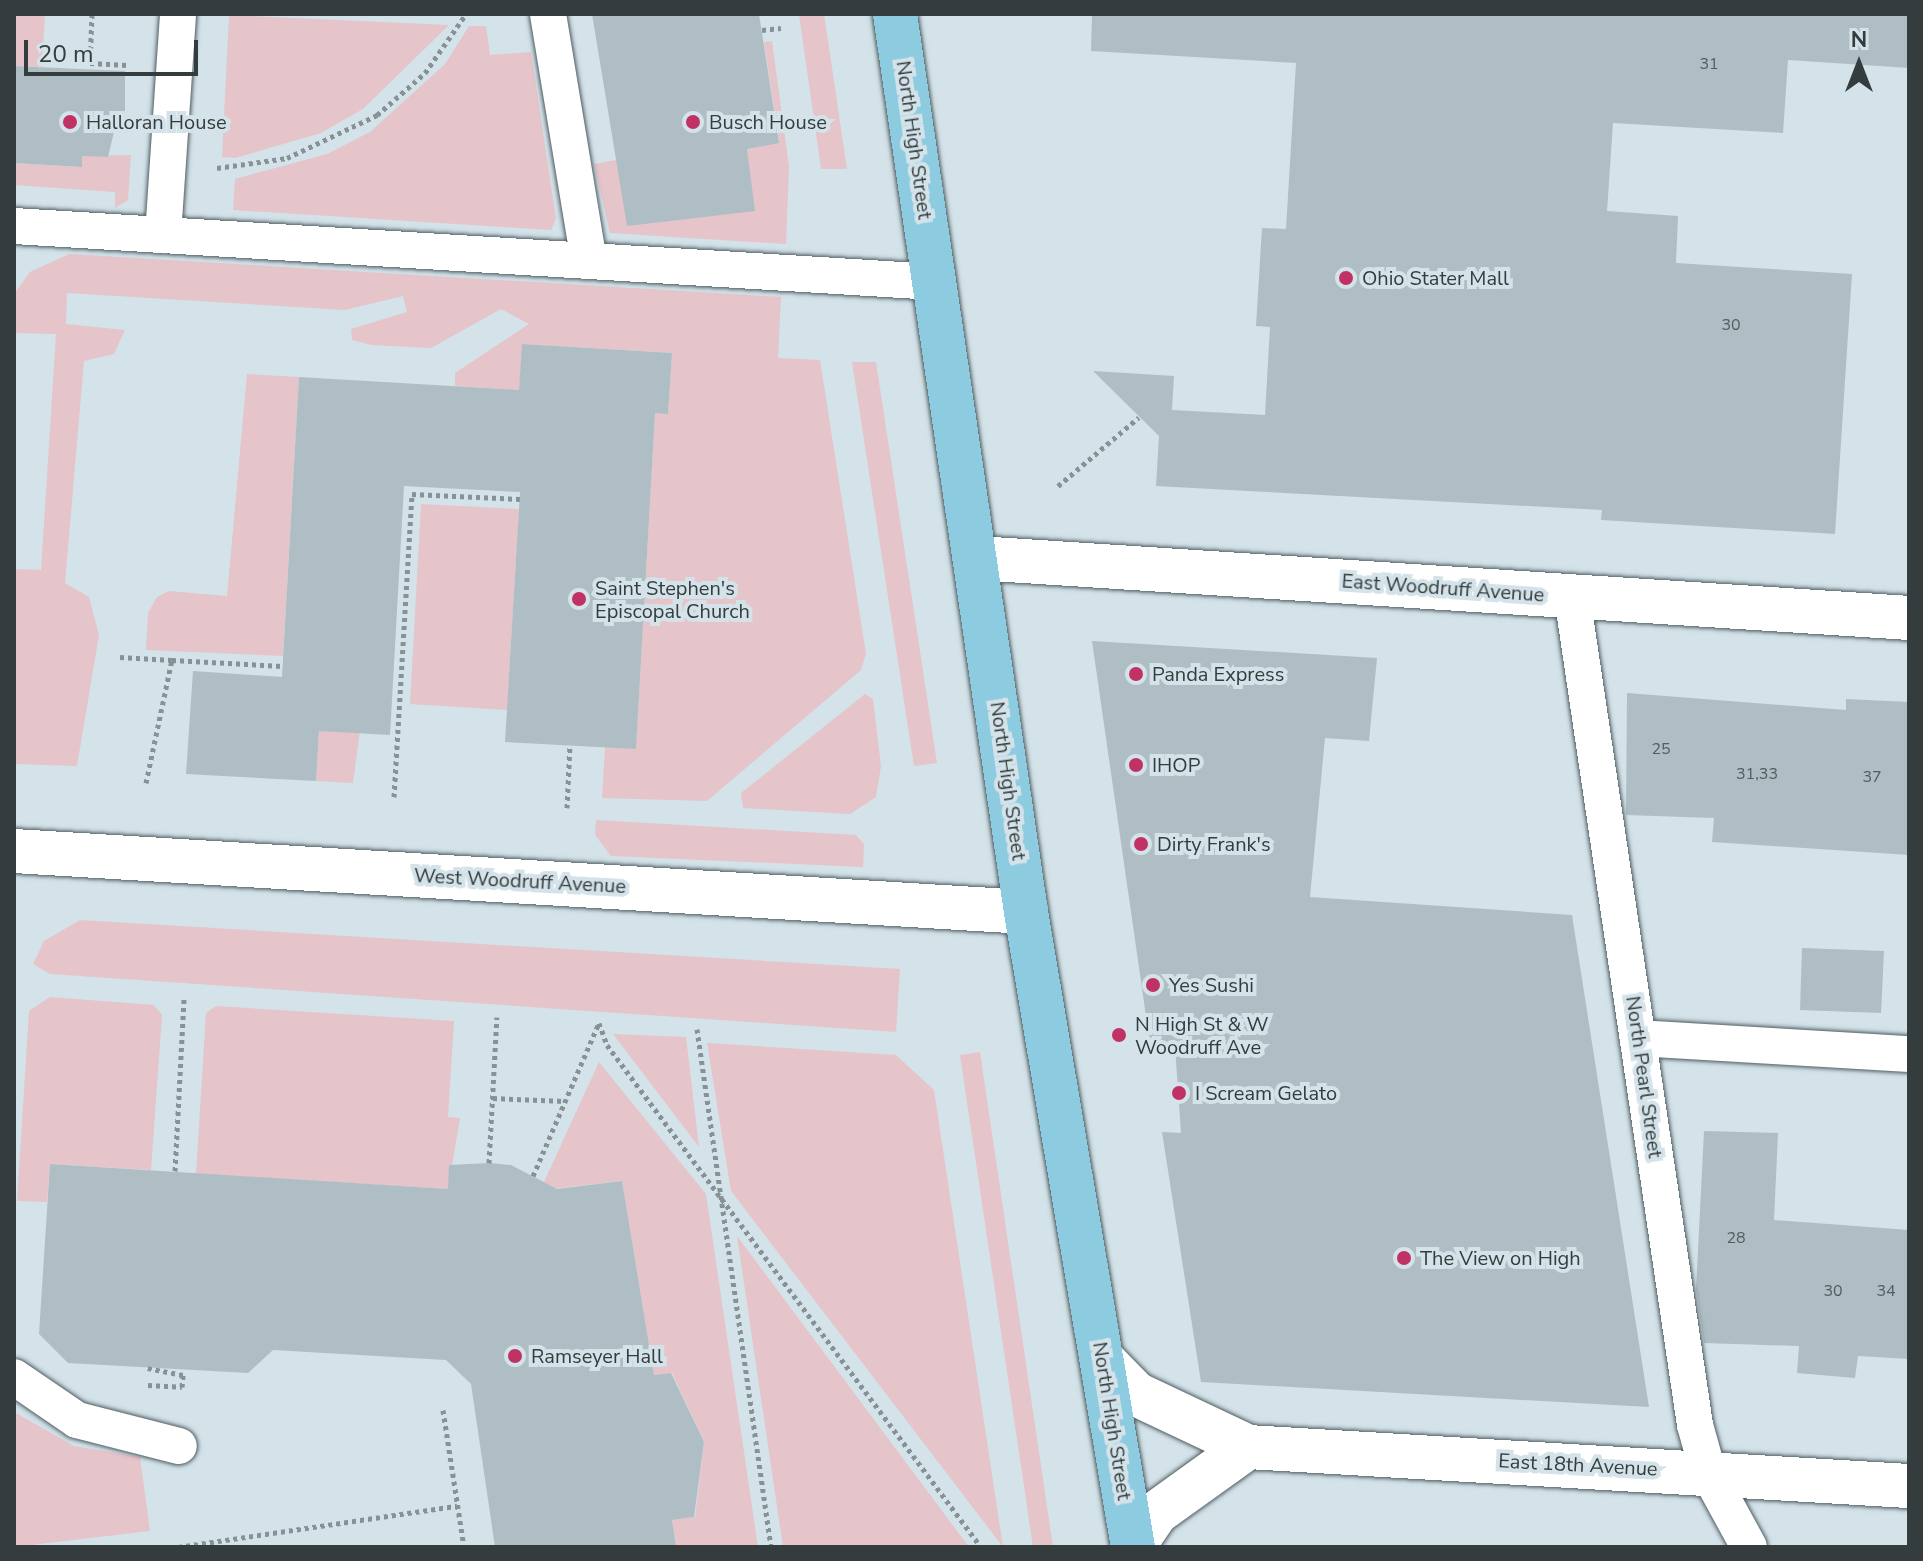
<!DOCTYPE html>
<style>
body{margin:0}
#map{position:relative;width:1923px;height:1561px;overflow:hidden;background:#d3e3e9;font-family:"Nunito Sans",sans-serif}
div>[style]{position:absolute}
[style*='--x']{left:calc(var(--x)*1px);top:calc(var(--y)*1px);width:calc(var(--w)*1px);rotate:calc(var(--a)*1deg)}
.green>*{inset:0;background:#e5c4ca}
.building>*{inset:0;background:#aebec4}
.path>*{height:5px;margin-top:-2.5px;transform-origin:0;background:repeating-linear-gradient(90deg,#879297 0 4px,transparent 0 8px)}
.roads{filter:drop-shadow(0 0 2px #4f5d62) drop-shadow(0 0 2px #4f5d62)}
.service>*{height:36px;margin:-18px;padding:0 18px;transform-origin:18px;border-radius:18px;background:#fff}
.minor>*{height:44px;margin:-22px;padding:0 22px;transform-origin:22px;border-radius:22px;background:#fff}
.tertiary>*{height:44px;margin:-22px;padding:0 22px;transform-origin:22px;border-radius:22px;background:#fff}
.primary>*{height:44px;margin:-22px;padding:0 22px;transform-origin:22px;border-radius:22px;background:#8ccbe0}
.dots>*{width:22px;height:22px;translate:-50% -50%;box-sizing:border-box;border:4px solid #d3e3e9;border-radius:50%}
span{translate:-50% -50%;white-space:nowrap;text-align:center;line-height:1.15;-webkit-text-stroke:8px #d3e3e9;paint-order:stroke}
.number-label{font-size:16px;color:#535c60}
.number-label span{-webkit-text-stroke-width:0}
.poi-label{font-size:20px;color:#353c3e}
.left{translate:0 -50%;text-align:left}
.street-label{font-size:20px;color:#353c3e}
.frame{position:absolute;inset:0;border:16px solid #353c3e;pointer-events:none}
.north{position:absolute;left:1819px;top:24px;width:80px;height:80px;-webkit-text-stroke:6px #d3e3e9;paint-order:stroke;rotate:0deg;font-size:22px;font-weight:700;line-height:32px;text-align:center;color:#353c3e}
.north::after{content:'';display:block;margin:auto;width:28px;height:36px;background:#353c3e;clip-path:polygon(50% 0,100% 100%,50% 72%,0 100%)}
.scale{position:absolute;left:24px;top:40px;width:174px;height:36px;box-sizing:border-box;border:4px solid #353c3e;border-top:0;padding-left:10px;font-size:24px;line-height:28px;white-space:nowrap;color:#353c3e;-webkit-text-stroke:6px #d3e3e9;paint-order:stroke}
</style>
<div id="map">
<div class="green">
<div style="clip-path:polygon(14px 14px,45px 14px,42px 67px,14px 66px)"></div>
<div style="clip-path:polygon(799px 14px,824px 14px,847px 169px,821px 169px)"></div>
<div style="clip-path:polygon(229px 15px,272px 17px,449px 25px,363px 109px,321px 133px,235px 158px,222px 157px)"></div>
<div style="clip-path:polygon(469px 26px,486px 26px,490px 55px,531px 52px,556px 219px,551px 230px,233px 210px,235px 179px,327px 154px,370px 132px,445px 64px)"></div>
<div style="clip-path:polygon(772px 41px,789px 167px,786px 244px,610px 233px,594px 164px,616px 160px,754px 211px,747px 149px,779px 142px,764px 42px)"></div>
<div style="clip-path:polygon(131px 155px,128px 200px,115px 208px,115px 192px,14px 185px,14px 163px,81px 167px,82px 156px)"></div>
<div style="clip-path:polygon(69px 254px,781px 297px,778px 358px,820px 360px,866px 654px,861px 670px,707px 801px,602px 798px,605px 747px,636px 749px,655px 413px,668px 413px,672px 353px,523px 344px,519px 390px,455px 386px,455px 373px,529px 324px,501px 309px,431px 348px,371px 345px,352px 340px,351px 329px,407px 312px,403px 296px,345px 310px,67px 293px,66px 324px,125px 330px,114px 354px,84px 361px,65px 583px,89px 597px,99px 635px,77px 766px,14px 764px,14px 569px,41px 570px,56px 334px,14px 333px,14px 294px,30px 272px)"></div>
<div style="clip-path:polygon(852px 362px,876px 362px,937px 763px,914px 766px)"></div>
<div style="clip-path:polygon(247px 374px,299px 377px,283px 656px,146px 650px,148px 613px,157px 597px,169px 591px,227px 596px)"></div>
<div style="clip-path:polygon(421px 504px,519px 509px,507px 710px,410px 704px)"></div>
<div style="clip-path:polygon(322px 682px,366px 685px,353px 783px,316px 781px)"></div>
<div style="clip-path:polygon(865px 694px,873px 699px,881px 766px,876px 797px,850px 814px,743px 808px,741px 793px)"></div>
<div style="clip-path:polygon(596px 820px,856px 835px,864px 844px,863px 867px,611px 856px,595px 835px)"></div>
<div style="clip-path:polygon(80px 920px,900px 969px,896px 1032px,50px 974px,33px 964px,44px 941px)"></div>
<div style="clip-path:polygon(50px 997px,154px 1005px,162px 1015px,151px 1170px,50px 1164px,47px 1202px,17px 1201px,29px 1011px)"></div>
<div style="clip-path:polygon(216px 1006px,454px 1021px,448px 1117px,460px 1118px,448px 1189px,196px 1174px,206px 1013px)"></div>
<div style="clip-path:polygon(613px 1034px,686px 1037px,699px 1147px)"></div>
<div style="clip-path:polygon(707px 1043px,896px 1055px,934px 1090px,1003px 1547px,731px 1191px)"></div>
<div style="clip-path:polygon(980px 1052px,1053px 1547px,1033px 1547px,960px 1055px)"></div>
<div style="clip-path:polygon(599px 1062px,706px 1194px,758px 1547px,676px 1547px,672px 1520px,695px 1517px,704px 1442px,672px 1373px,654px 1375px,622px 1181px,550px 1189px,544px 1182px)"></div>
<div style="clip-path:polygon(737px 1236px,969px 1547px,783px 1547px)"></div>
<div style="clip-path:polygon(14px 1412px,74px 1446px,140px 1457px,150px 1531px,14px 1547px)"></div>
</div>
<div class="building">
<div style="clip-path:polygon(592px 14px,759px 14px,779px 143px,747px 149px,755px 211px,627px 226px)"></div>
<div style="clip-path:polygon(1092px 14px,1909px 14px,1909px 68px,1788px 60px,1783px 133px,1613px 123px,1607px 211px,1678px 216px,1676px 263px,1852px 274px,1835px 534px,1601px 520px,1602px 510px,1156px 486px,1159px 436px,1093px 371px,1174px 376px,1172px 410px,1265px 415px,1270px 327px,1256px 326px,1262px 228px,1286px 229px,1296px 63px,1091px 51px)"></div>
<div style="clip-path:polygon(14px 66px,125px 71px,125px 133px,114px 132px,108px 157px,82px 156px,82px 167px,14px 163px)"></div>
<div style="clip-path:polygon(522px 344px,672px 353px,668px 414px,655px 413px,636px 749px,505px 742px,520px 492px,404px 486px,390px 735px,319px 731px,316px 781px,186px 774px,193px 671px,282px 677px,299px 377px,519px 390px)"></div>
<div style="clip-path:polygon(1092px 641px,1377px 658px,1369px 741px,1325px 738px,1310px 897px,1572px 915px,1649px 1407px,1201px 1382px,1162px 1132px,1181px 1133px,1175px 1047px,1150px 1044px)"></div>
<div style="clip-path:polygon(1627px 693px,1846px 710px,1846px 699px,1909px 702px,1909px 855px,1712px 842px,1714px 818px,1626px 815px)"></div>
<div style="clip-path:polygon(1802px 948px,1884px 951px,1881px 1013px,1800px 1010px)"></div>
<div style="clip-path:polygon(1704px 1131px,1778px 1133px,1774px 1220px,1909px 1230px,1909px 1359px,1858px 1356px,1855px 1378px,1797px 1373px,1799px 1346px,1704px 1343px,1696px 1289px)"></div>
<div style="clip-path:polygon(489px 1163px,511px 1165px,557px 1189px,622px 1181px,654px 1375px,671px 1373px,704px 1442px,694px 1517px,672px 1520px,676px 1547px,495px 1547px,471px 1384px,446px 1360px,273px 1350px,248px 1373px,68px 1363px,39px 1334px,50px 1164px,448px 1189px,449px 1165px)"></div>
</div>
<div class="path">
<div style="--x:92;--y:14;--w:49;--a:92.3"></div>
<div style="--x:90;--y:63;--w:37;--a:3"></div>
<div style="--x:762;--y:30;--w:19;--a:-6"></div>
<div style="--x:217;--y:168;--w:71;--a:-8.1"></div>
<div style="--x:287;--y:158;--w:100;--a:-25.5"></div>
<div style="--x:377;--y:115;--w:64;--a:-41.2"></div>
<div style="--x:425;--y:73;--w:72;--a:-55.2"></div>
<div style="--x:1058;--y:486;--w:106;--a:-40.4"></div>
<div style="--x:120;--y:657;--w:52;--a:3.3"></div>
<div style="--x:146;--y:783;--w:126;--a:-78.1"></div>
<div style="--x:172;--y:660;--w:110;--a:3.1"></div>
<div style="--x:394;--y:797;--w:304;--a:-86.6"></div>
<div style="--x:412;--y:494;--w:108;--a:2.7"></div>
<div style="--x:567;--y:808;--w:63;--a:-87.3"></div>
<div style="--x:599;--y:1023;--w:23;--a:70"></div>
<div style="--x:607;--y:1045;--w:626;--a:53.31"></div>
<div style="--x:697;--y:1029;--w:523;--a:81.87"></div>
<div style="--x:493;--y:1098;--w:72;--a:2.4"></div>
<div style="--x:489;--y:1163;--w:146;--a:-86.9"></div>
<div style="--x:175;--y:1171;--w:173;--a:-87"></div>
<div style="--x:533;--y:1176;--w:167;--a:-66.7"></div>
<div style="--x:148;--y:1385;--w:34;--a:3"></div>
<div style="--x:182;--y:1387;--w:12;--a:-85"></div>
<div style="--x:183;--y:1375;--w:36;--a:-169"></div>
<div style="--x:443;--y:1410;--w:139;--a:81.3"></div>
<div style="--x:178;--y:1547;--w:282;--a:-8.4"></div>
</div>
<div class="roads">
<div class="service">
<div style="--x:548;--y:14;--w:250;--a:80.6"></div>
<div style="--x:14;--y:226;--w:922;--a:3.48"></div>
<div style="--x:163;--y:235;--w:222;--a:-86.1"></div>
<div style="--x:1572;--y:596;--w:838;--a:81.56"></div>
<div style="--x:1695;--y:1425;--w:49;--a:74.5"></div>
<div style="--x:1708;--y:1472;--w:85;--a:61.3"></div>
<div style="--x:1638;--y:1038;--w:271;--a:3.4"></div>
<div style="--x:14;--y:1377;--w:76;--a:34.3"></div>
<div style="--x:77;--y:1420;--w:105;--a:14.3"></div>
</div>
<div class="minor">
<div style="--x:977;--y:558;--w:934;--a:3.68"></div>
<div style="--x:1102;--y:1359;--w:49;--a:45.8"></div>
<div style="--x:1136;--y:1394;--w:124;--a:25.3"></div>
<div style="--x:1248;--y:1447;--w:662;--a:3.38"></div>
<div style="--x:1133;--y:1547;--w:41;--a:-55.9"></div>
<div style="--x:1156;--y:1513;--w:113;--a:-35.7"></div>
</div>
<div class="tertiary">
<div style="--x:14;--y:851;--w:1014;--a:3.45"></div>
</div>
<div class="primary">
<div style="--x:895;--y:14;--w:908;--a:81.7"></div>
<div style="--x:1026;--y:912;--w:644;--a:80.44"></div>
</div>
</div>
<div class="dots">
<div style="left:70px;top:122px;background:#bf3263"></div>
<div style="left:693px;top:122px;background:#bf3263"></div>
<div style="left:1346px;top:278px;background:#bf3263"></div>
<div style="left:579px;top:599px;background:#bf3263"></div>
<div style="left:1136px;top:674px;background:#bf3263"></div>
<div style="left:1136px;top:765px;background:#bf3263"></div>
<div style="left:1141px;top:844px;background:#bf3263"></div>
<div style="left:1153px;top:985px;background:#bf3263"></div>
<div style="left:1119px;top:1035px;background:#bf3263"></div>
<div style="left:1179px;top:1093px;background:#bf3263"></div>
<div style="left:1404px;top:1258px;background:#bf3263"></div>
<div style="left:515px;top:1356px;background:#bf3263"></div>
</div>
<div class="number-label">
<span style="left:1709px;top:64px">31</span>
<span style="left:1731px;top:325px">30</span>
<span style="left:1661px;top:749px">25</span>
<span style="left:1757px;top:774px">31,33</span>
<span style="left:1872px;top:777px">37</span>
<span style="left:1736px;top:1238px">28</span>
<span style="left:1833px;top:1291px">30</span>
<span style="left:1886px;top:1291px">34</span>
</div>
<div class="poi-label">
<span class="left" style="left:86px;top:122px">Halloran House</span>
<span class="left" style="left:709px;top:122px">Busch House</span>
<span class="left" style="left:1362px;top:278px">Ohio Stater Mall</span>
<span class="left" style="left:595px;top:600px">Saint Stephen's<br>Episcopal Church</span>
<span class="left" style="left:1152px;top:674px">Panda Express</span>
<span class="left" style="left:1152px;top:765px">IHOP</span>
<span class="left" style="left:1157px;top:844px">Dirty Frank's</span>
<span class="left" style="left:1169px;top:985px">Yes Sushi</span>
<span class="left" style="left:1135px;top:1036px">N High St &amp; W<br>Woodruff Ave</span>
<span class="left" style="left:1195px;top:1093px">I Scream Gelato</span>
<span class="left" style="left:1420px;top:1258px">The View on High</span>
<span class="left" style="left:531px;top:1356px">Ramseyer Hall</span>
</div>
<div class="street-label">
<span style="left:914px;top:140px;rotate:82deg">North High Street</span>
<span style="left:1443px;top:588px;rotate:4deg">East Woodruff Avenue</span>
<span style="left:1008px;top:781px;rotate:82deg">North High Street</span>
<span style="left:520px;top:881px;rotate:3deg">West Woodruff Avenue</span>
<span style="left:1644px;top:1077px;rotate:82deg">North Pearl Street</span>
<span style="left:1112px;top:1421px;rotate:81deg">North High Street</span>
<span style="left:1578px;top:1465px;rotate:3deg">East 18th Avenue</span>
</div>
<div class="frame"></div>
<div class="north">N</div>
<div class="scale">20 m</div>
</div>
